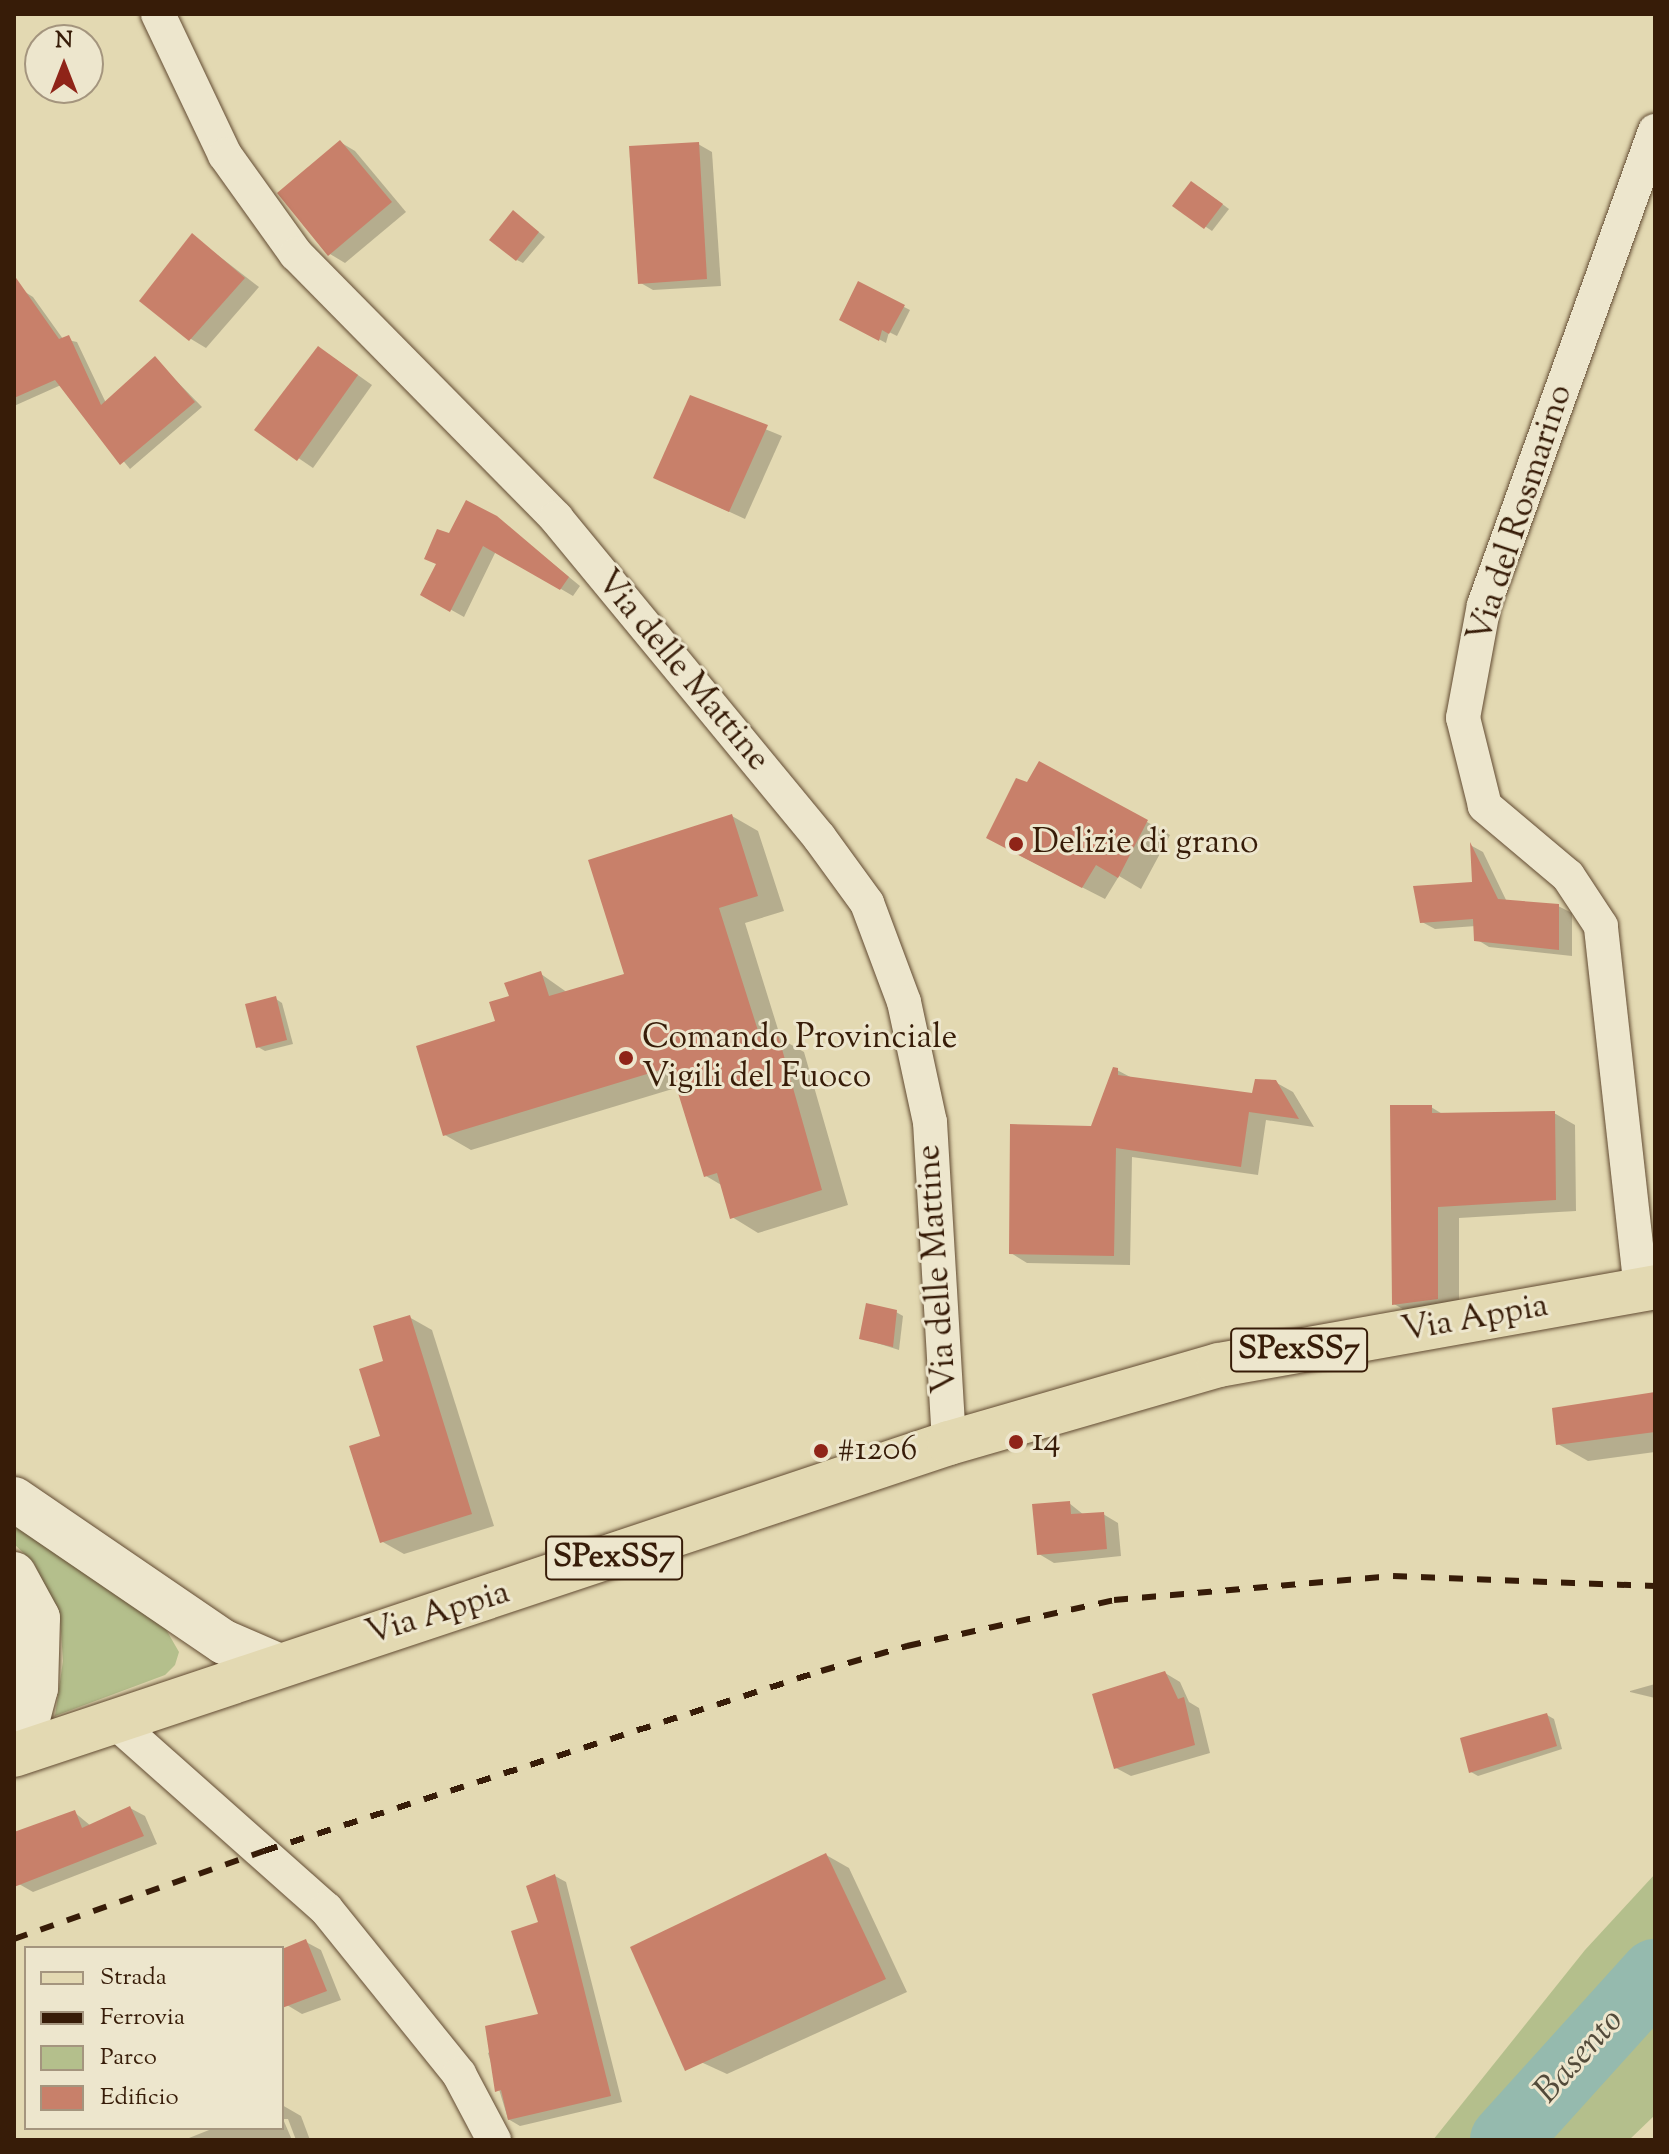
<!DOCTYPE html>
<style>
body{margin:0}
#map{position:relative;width:1669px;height:2154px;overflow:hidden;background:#e3d9b2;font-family:"Sorts Mill Goudy",serif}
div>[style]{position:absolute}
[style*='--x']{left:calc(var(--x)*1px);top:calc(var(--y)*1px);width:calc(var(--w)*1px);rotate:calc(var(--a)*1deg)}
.green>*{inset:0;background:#b4bf8c}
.shadow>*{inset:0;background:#0003}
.river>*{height:70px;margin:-35px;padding:0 35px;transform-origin:35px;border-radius:35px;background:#95baae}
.building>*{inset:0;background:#c8806a}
.roads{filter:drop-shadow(0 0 2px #624b32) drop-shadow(0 0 2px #624b32)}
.street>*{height:34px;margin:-17px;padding:0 17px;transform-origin:17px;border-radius:17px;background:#ede6cd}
.secondary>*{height:44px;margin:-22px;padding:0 22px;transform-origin:22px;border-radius:22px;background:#ede6cd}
.primary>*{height:44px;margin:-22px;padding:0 22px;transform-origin:22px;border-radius:22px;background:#e3d9b2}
.rail>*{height:6px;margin-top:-3px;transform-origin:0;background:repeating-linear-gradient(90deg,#371c08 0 14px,transparent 0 28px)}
.dots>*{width:22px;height:22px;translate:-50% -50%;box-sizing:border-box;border:4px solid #ede6cd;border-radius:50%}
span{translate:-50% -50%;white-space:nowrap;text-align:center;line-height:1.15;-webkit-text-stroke:6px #ede6cd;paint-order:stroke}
.shield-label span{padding:2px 6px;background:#ede6cd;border:2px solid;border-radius:6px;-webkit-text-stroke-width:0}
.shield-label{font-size:32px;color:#371c08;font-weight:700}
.street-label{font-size:34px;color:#371c08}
.poi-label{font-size:34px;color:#371c08}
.left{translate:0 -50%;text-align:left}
.water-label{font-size:36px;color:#534b3a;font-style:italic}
.frame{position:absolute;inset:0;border:16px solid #371c08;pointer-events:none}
.legend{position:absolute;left:24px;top:1946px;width:260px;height:184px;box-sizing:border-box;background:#ede6cd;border:2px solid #a4957e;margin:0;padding:10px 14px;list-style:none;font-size:24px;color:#371c08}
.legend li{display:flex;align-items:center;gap:16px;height:40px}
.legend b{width:40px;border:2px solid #a4957e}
.north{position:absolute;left:24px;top:24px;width:80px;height:80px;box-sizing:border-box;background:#ede6cd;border:2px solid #a4957e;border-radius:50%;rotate:0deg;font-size:22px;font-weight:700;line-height:32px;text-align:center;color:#371c08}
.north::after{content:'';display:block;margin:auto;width:28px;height:36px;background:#8f2418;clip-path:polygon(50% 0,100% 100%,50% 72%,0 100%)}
</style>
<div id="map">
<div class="green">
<div style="clip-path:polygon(14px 1513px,160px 1619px,179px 1652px,175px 1665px,165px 1675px,55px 1716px,63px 1661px,60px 1617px,34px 1563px,14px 1544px)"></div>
<div style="clip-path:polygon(1655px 1874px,1655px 2115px,1629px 2140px,1433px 2140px,1585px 1950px)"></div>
</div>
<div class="shadow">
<div style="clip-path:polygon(340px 142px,355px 151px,406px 212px,345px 263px,330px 254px)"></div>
<div style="clip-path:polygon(698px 144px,712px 152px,721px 286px,653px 290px,639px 282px)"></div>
<div style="clip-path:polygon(1199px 187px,1229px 209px,1212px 231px,1175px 206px)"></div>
<div style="clip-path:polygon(520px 217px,545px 237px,523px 263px,517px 260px)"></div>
<div style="clip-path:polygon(193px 236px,259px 287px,206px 348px,191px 339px)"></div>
<div style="clip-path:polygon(859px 284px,910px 310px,897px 336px,889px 332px,886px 343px,841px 319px)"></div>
<div style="clip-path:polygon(14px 285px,33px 297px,63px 339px,77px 342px,106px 403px,155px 359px,202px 407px,130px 469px,61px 385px,14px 406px)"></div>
<div style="clip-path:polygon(334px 358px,372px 385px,313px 468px,257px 430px)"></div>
<div style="clip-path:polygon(691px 398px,782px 436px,745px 519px,656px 478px)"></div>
<div style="clip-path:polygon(496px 517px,580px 586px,573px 596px,496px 551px,464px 617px,423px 594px,450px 535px)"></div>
<div style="clip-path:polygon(732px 816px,758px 831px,784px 911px,745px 923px,781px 1039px,804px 1052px,848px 1205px,758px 1233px,732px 1217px,723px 1186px,706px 1176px,679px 1087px,471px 1150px,445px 1135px,511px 998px,541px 974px,568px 993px,627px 975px)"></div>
<div style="clip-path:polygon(1147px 822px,1170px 835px,1141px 889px,1119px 876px,1105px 899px,1011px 851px)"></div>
<div style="clip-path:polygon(1472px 846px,1483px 852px,1507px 902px,1558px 906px,1572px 913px,1572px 956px,1489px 947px,1476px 939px,1476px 926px,1435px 929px,1422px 922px,1474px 884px)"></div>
<div style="clip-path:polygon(276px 999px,282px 1003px,293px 1044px,265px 1051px,258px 1047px)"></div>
<div style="clip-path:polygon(1117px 1070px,1134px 1079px,1253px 1096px,1275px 1082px,1293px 1092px,1314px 1127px,1266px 1120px,1258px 1175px,1132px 1157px,1130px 1265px,1027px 1263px,1011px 1253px,1092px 1128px)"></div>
<div style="clip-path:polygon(1431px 1107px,1444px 1115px,1554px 1113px,1575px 1125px,1576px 1211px,1459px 1218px,1459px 1310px,1415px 1316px,1394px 1304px)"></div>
<div style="clip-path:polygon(896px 1312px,903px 1316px,899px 1350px,861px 1338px)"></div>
<div style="clip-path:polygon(409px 1317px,432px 1330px,494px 1526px,404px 1554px,381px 1541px,382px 1437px,386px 1362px)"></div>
<div style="clip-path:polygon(1655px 1394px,1655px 1452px,1588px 1461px,1558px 1444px)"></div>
<div style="clip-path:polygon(1069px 1503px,1084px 1515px,1103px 1514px,1118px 1523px,1121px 1556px,1054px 1563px,1039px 1554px)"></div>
<div style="clip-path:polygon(1165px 1673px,1180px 1682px,1189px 1702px,1199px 1708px,1210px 1753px,1131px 1776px,1116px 1768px)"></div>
<div style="clip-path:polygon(1655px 1684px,1655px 1698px,1630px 1692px,1630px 1691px)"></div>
<div style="clip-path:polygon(1547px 1715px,1554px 1719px,1562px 1749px,1478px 1776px,1471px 1772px)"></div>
<div style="clip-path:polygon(130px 1808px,145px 1816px,157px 1844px,33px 1892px,19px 1884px,14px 1834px,74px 1812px,91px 1826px)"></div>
<div style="clip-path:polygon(826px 1855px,849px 1868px,907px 1992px,727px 2074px,679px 2052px)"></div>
<div style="clip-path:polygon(555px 1876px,566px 1882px,622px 2102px,520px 2126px,508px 2119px,488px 2053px,540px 2016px,541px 1923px)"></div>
<div style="clip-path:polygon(306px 1942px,321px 1950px,341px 2000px,302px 2014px,287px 2005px,282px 1992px,282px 1951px)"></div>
<div style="clip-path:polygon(282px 2105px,301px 2116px,310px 2140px,296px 2140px,288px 2119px,283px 2119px,292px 2140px,184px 2140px,214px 2128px,282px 2128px)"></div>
</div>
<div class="river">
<div style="--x:1505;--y:2140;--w:224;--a:-47.9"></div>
</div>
<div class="building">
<div style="clip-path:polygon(340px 140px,392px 202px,328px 256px,277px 193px)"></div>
<div style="clip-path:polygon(699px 142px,707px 279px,638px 284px,629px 146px)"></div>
<div style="clip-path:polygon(1191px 181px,1223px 204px,1204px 229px,1172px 206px)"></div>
<div style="clip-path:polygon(513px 210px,539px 232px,516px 261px,489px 240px)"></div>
<div style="clip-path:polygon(192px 233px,245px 278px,189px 341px,139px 301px)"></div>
<div style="clip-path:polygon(14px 275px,59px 339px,69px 335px,101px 405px,155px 356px,195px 402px,120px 465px,55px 380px,14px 398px)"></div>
<div style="clip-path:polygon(858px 281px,905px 305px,889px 334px,882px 330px,879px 341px,839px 320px)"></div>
<div style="clip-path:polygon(318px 346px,358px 375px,297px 461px,254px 430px)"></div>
<div style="clip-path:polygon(690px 395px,768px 425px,729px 512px,653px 478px)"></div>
<div style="clip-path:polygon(466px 500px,497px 516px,569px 577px,560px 590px,483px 546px,450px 612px,420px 595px,436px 564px,424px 559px,437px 529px,449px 533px)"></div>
<div style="clip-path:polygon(1039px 761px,1148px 820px,1118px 878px,1096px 865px,1082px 888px,986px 838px,1016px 778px,1027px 782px)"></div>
<div style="clip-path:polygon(732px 814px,758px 896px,719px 908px,761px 1040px,778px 1035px,822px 1190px,730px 1219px,717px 1173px,704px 1177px,670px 1067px,443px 1136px,416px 1046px,495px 1021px,489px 1002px,509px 996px,504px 983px,541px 971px,549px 996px,624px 974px,588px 860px)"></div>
<div style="clip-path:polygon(1470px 842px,1498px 899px,1559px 904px,1559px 950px,1474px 941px,1473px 919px,1420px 923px,1413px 886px,1472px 882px)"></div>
<div style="clip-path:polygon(276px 996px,287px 1040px,256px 1048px,245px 1004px)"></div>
<div style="clip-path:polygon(1113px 1067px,1118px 1068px,1118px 1075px,1252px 1093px,1255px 1079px,1276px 1080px,1299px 1119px,1249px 1112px,1241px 1167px,1116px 1148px,1114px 1256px,1009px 1254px,1010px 1124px,1091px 1126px)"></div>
<div style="clip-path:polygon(1390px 1105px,1432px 1105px,1432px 1113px,1555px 1111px,1556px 1200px,1438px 1207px,1438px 1299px,1392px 1305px)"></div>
<div style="clip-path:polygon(866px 1303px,897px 1310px,893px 1347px,859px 1339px)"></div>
<div style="clip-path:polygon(410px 1315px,472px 1514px,380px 1543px,349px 1446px,380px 1436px,359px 1369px,383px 1361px,373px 1326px)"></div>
<div style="clip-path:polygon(1655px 1392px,1655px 1432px,1556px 1445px,1552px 1408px)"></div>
<div style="clip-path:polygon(1070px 1501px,1071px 1514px,1104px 1512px,1107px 1549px,1037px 1555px,1032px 1504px)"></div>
<div style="clip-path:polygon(1165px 1671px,1178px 1699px,1184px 1697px,1195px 1745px,1114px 1769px,1092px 1694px)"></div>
<div style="clip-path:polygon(1547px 1713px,1557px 1746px,1469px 1773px,1460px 1738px)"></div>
<div style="clip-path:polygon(130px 1806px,144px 1836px,14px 1887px,14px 1832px,75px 1810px,82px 1828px)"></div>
<div style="clip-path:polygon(826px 1853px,886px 1979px,685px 2071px,630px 1947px)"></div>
<div style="clip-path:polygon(555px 1874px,611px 2096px,508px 2120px,501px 2090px,495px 2092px,485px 2026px,538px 2014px,511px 1931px,538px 1922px,526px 1886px)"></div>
<div style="clip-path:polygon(306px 1939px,327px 1991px,282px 2008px,282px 1949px)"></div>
</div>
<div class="roads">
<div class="street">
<div style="--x:158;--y:14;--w:156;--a:64.6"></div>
<div style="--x:225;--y:155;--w:122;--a:54.4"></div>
<div style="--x:296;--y:254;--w:371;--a:45.4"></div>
<div style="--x:556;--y:518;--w:413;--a:50.5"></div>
<div style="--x:819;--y:837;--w:82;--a:54"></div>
<div style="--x:867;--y:903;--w:106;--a:69.5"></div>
<div style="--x:904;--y:1002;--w:123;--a:77.8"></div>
<div style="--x:930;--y:1122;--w:322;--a:86.6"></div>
<div style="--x:1641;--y:1290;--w:366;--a:-96.3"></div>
<div style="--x:1601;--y:926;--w:60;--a:-123.4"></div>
<div style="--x:1568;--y:876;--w:109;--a:-139.9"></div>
<div style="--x:1485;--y:806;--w:91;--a:-104"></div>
<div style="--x:1463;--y:718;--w:115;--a:-79.5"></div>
<div style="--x:1484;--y:605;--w:504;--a:-70.16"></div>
<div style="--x:113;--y:1720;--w:285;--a:41.6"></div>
<div style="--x:326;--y:1909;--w:212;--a:51.1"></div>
<div style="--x:459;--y:2074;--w:75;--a:62.1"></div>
</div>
<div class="secondary">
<div style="--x:14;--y:1499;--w:254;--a:34.3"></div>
<div style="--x:224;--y:1642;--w:56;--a:23.3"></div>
<div style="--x:14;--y:1574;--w:50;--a:61.4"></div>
<div style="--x:38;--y:1618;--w:70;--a:91.6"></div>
<div style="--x:36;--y:1688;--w:67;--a:104.7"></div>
</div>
<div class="primary">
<div style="--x:14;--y:1755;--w:986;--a:-18.45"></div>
<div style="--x:949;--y:1443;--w:281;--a:-16.1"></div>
<div style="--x:1219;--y:1365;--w:443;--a:-10.1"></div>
</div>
</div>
<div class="rail">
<div style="--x:14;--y:1939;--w:265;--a:-19.4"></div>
<div style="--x:264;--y:1851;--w:585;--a:-17.91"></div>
<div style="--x:821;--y:1671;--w:90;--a:-16.2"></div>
<div style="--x:907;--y:1646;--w:212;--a:-12.5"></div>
<div style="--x:1114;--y:1600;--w:280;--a:-4.9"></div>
<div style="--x:1393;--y:1576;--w:262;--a:2.2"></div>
</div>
<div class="dots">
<div style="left:1016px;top:844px;background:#8f2418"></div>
<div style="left:626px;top:1058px;background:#8f2418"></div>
<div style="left:1016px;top:1442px;background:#8f2418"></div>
<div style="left:821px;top:1451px;background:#8f2418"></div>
</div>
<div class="shield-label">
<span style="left:1299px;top:1350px">SPexSS7</span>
<span style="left:614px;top:1558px">SPexSS7</span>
</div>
<div class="street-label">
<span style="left:1521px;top:514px;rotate:-72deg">Via del Rosmarino</span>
<span style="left:682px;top:671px;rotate:50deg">Via delle Mattine</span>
<span style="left:938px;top:1269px;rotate:-94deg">Via delle Mattine</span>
<span style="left:1475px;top:1319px;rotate:-10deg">Via Appia</span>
<span style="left:438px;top:1614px;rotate:-17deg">Via Appia</span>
</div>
<div class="poi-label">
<span class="left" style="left:1032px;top:844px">Delizie di grano</span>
<span class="left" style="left:642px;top:1058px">Comando Provinciale<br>Vigili del Fuoco</span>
<span class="left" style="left:1032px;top:1442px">14</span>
<span class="left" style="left:837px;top:1451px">#1206</span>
</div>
<div class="water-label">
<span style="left:1580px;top:2057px;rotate:-48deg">Basento</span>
</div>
<div class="frame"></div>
<ul class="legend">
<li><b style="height:10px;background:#e3d9b2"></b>Strada</li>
<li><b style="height:10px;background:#371c08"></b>Ferrovia</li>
<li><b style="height:22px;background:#b4bf8c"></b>Parco</li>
<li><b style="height:22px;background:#c8806a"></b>Edificio</li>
</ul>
<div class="north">N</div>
</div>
